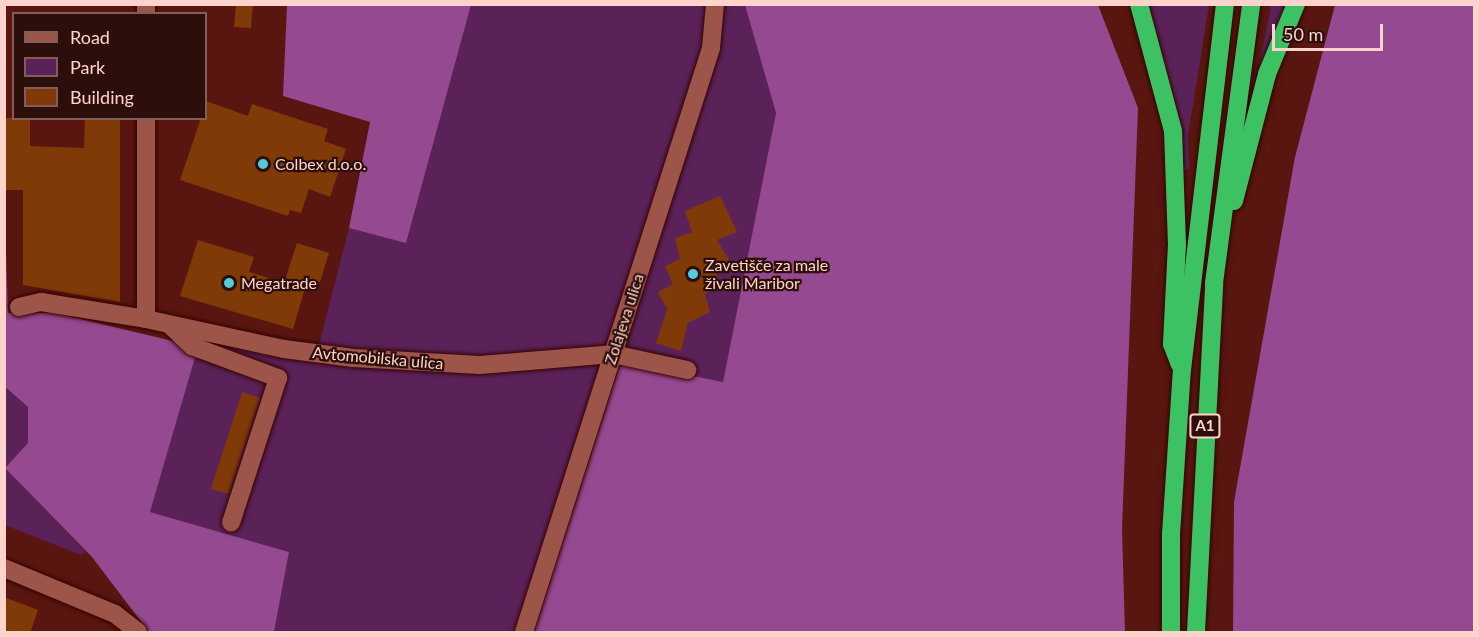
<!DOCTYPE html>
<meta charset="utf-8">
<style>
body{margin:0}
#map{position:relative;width:1479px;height:637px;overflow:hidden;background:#591610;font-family:Lato,sans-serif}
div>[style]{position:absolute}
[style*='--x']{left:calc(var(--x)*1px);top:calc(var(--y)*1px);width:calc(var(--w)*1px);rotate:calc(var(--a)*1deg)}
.green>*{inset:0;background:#5b2259}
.forest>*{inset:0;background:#954991}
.building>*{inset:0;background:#7f3a08}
.roads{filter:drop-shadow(0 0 2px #350302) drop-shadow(0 0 2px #350302)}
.minor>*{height:18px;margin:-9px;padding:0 9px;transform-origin:9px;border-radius:9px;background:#9d5449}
.highway>*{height:18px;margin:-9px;padding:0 9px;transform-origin:9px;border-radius:9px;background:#3cc263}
.dots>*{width:16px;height:16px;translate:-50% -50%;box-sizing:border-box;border:3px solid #2c0e0b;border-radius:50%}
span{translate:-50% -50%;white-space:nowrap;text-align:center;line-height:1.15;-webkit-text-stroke:4.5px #2c0e0b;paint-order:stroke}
.shield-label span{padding:2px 4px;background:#2c0e0b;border:2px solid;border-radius:4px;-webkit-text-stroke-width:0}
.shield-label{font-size:15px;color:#fed3cc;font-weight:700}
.poi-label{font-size:16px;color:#fed3cc}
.left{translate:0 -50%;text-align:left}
.street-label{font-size:16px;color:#fed3cc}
.frame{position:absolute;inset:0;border:6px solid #fed3cc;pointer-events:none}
.legend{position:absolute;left:12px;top:12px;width:195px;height:108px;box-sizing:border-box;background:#2c0e0b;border:2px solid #805d58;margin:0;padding:8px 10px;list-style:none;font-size:18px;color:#fed3cc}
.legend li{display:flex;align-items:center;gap:12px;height:30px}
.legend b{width:30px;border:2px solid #805d58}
.scale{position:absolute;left:1272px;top:24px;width:111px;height:27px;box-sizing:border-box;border:3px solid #fed3cc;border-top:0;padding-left:8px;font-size:18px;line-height:21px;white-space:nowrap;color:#fed3cc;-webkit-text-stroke:4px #2c0e0b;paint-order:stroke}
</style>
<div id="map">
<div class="green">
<div style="clip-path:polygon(471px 5px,745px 5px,776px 113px,723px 382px,621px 361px,534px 632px,274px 632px,289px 552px,150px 512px,203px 326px,319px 345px,349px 228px,406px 242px)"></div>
<div style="clip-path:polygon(1147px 5px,1209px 5px,1188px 135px,1189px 169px,1183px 171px,1174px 104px)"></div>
<div style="clip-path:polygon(1271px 5px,1289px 5px,1255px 86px,1269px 17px)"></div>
<div style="clip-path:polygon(4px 387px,28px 407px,28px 443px,5px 468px,86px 552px,81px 555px,5px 525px)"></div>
</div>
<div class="forest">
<div style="clip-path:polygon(287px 5px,471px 5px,406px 243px,349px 228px,370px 122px,283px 96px)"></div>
<div style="clip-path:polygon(745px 5px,1098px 5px,1138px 108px,1122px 529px,1125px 632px,534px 632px,621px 361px,723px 382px,776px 113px)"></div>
<div style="clip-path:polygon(1335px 5px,1474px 5px,1474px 632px,1233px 632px,1234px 502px,1295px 157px)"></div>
<div style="clip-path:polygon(4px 194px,8px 313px,55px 313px,198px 347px,150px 512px,289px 552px,274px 632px,149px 632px,92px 557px,5px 468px,28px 443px,28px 407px,5px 387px)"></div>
</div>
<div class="building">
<div style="clip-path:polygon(236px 4px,253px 4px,251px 28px,234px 27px)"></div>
<div style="clip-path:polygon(206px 101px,248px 116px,252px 104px,328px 129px,324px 141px,346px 149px,330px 197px,309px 189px,301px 213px,290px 210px,288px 216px,180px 180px,201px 118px,206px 118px)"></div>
<div style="clip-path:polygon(4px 118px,30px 118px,30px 146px,84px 148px,85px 118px,120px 118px,120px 302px,23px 285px,23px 190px,4px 190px)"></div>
<div style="clip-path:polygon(720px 196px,737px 232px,717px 240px,729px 260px,713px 265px,720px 283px,705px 294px,710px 312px,688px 323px,681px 351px,656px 343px,667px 309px,658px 292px,673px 284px,665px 266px,680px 259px,675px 238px,692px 232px,685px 211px)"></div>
<div style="clip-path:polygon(198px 240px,254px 257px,249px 272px,284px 283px,297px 243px,329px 253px,320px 282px,308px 278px,293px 329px,180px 296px)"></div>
<div style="clip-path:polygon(242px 392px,260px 398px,228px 494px,211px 489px)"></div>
<div style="clip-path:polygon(4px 597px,38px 610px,30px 633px,4px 633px)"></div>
</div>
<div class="roads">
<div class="minor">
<div style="--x:146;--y:14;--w:10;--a:-90"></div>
<div style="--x:146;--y:118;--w:201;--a:90"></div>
<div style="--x:19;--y:307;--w:23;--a:-13"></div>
<div style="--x:41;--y:302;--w:106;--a:9.2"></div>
<div style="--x:146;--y:319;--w:141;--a:12.3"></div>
<div style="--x:284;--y:349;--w:70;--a:7.4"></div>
<div style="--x:353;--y:358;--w:127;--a:3.2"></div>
<div style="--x:480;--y:365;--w:133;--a:-4.7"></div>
<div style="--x:613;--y:354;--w:76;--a:12.2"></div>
<div style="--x:171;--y:326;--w:29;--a:44"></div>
<div style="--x:192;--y:346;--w:92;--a:20.4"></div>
<div style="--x:278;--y:378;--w:152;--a:108"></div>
<div style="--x:4;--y:568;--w:120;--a:22.5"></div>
<div style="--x:115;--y:614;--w:29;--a:38"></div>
<div style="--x:524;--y:632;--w:613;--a:-72.24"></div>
<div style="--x:711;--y:48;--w:44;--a:-84.8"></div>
</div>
<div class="highway">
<div style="--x:1139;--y:4;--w:131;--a:75"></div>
<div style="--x:1173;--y:131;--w:113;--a:88"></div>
<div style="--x:1177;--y:244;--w:100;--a:92.9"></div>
<div style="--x:1172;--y:344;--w:22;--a:69"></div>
<div style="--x:1234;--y:201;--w:131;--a:-75.4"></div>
<div style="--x:1267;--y:74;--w:76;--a:-67.5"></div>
<div style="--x:1171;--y:632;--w:98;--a:-90"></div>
<div style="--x:1171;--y:534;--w:164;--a:-86.2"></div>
<div style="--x:1182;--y:370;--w:369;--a:-83.3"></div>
<div style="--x:1196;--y:632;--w:349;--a:-87"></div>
<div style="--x:1214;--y:283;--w:281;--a:-82.4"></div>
</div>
</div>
<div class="dots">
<div style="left:263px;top:164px;background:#54cadd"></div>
<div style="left:693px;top:274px;background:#54cadd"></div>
<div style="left:229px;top:283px;background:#54cadd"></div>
</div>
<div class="shield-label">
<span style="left:1205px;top:426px">A1</span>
</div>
<div class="poi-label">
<span class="left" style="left:275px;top:164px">Colbex d.o.o.</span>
<span class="left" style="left:705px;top:274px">Zavetišče za male<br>živali Maribor</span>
<span class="left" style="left:241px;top:283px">Megatrade</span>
</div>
<div class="street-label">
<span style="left:624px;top:319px;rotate:-72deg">Zolajeva ulica</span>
<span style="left:378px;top:358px;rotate:5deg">Avtomobilska ulica</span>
</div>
<div class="frame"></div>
<ul class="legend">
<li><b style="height:8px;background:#9d5449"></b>Road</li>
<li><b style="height:16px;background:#5b2259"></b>Park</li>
<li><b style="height:16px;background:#7f3a08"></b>Building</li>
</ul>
<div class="scale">50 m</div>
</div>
